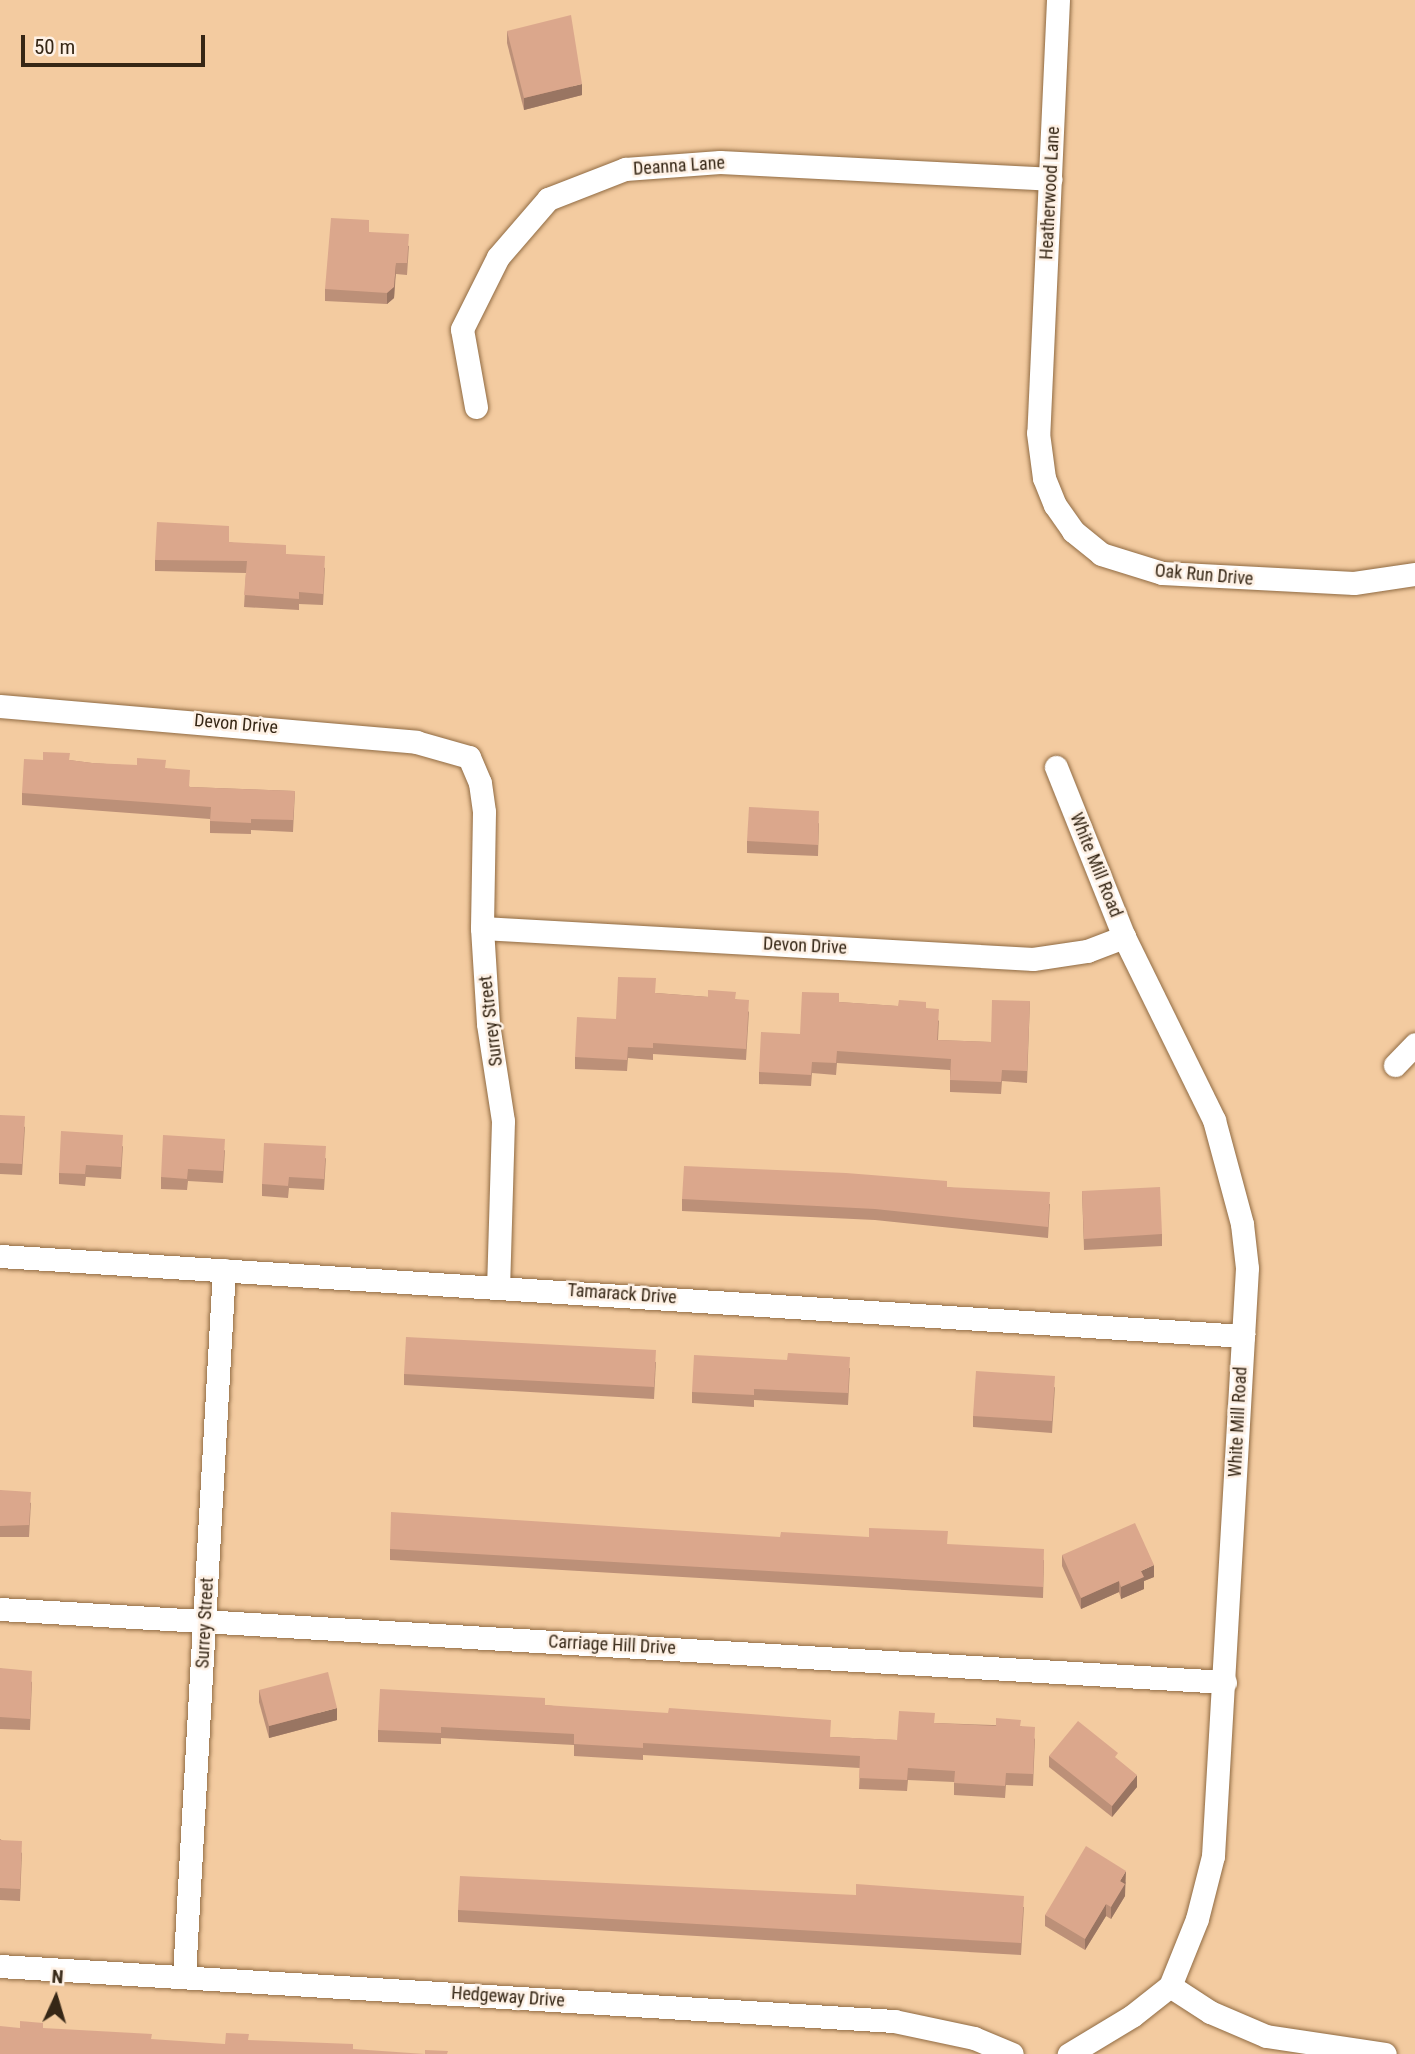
<!DOCTYPE html>
<style>
body{margin:0}
#map{position:relative;width:1415px;height:2054px;overflow:hidden;background:#f3cba0;font-family:"Roboto Condensed",sans-serif}
div>[style]{position:absolute}
[style*='--x']{left:calc(var(--x)*1px);top:calc(var(--y)*1px);width:calc(var(--w)*1px);rotate:calc(var(--a)*1deg)}
.roads{filter:drop-shadow(0 0 2px #906b43) drop-shadow(0 0 2px #906b43)}
.minor>*{height:23px;margin:-11.5px;padding:0 11.5px;transform-origin:11.5px;border-radius:11.5px;background:#fff}
.wall>*{inset:0;background:#bc9078}
.shaded-wall>*{inset:0;background:#997562}
.building>*{inset:0;background:#dba78c}
span{translate:-50% -50%;white-space:nowrap;text-align:center;line-height:1.15;-webkit-text-stroke:5px #fef1e5;paint-order:stroke}
.street-label{font-size:18px;color:#362716}
.north{position:absolute;left:21px;top:1963px;width:70px;height:70px;-webkit-text-stroke:5px #fef1e5;paint-order:stroke;rotate:4deg;font-size:19px;font-weight:700;line-height:28px;text-align:center;color:#362716}
.north::after{content:'';display:block;margin:auto;width:24px;height:32px;background:#362716;clip-path:polygon(50% 0,100% 100%,50% 72%,0 100%)}
.scale{position:absolute;left:21px;top:35px;width:184px;height:32px;box-sizing:border-box;border:4px solid #362716;border-top:0;padding-left:9px;font-size:21px;line-height:24px;white-space:nowrap;color:#362716;-webkit-text-stroke:5px #fef1e5;paint-order:stroke}
</style>
<div id="map">
<div class="roads">
<div class="minor">
<div style="--x:1058;--y:0;--w:433;--a:92.6"></div>
<div style="--x:1038;--y:433;--w:45;--a:82.4"></div>
<div style="--x:1044;--y:478;--w:29;--a:68"></div>
<div style="--x:1055;--y:505;--w:32;--a:55"></div>
<div style="--x:1073;--y:531;--w:36;--a:39"></div>
<div style="--x:1101;--y:554;--w:64;--a:17.3"></div>
<div style="--x:1162;--y:573;--w:192;--a:3"></div>
<div style="--x:1354;--y:583;--w:62;--a:-8.4"></div>
<div style="--x:476;--y:407;--w:79;--a:-100.2"></div>
<div style="--x:462;--y:329;--w:80;--a:-63.4"></div>
<div style="--x:498;--y:257;--w:77;--a:-49.2"></div>
<div style="--x:548;--y:199;--w:83;--a:-21.3"></div>
<div style="--x:625;--y:169;--w:95;--a:-4.2"></div>
<div style="--x:720;--y:162;--w:331;--a:2.9"></div>
<div style="--x:0;--y:706;--w:418;--a:4.9"></div>
<div style="--x:416;--y:742;--w:55;--a:15.8"></div>
<div style="--x:469;--y:757;--w:28;--a:67"></div>
<div style="--x:480;--y:783;--w:29;--a:82"></div>
<div style="--x:484;--y:812;--w:116;--a:91"></div>
<div style="--x:482;--y:928;--w:96;--a:86.4"></div>
<div style="--x:488;--y:1024;--w:98;--a:81.2"></div>
<div style="--x:503;--y:1121;--w:165;--a:91.7"></div>
<div style="--x:1056;--y:767;--w:183;--a:68.2"></div>
<div style="--x:1124;--y:937;--w:204;--a:63.8"></div>
<div style="--x:1214;--y:1120;--w:108;--a:74.9"></div>
<div style="--x:1242;--y:1224;--w:44;--a:83.5"></div>
<div style="--x:1247;--y:1268;--w:589;--a:93.31"></div>
<div style="--x:1213;--y:1856;--w:65;--a:104.3"></div>
<div style="--x:1197;--y:1919;--w:72;--a:111.9"></div>
<div style="--x:1170;--y:1986;--w:48;--a:141.7"></div>
<div style="--x:1132;--y:2016;--w:74;--a:148.9"></div>
<div style="--x:482;--y:928;--w:552;--a:3.22"></div>
<div style="--x:1033;--y:959;--w:55;--a:-8.4"></div>
<div style="--x:1087;--y:951;--w:40;--a:-21"></div>
<div style="--x:1395;--y:1065;--w:29;--a:-46"></div>
<div style="--x:0;--y:1256;--w:1246;--a:3.68"></div>
<div style="--x:0;--y:1609;--w:1227;--a:3.41"></div>
<div style="--x:0;--y:1966;--w:896;--a:3.52"></div>
<div style="--x:894;--y:2021;--w:82;--a:12"></div>
<div style="--x:974;--y:2038;--w:41;--a:22.8"></div>
<div style="--x:184;--y:1976;--w:707;--a:-86.76"></div>
<div style="--x:1170;--y:1986;--w:48;--a:33"></div>
<div style="--x:1210;--y:2012;--w:61;--a:23.2"></div>
<div style="--x:1266;--y:2036;--w:120;--a:8.6"></div>
</div>
</div>
<div class="wall">
<div style="clip-path:polygon(507px 31px,582px 95px,524px 110px,507px 43px)"></div>
<div style="clip-path:polygon(369px 233px,409px 246px,407px 275px,396px 274px,394px 298px,387px 304px,325px 301px,325px 289px)"></div>
<div style="clip-path:polygon(229px 542px,286px 554px,325px 568px,323px 605px,299px 604px,299px 610px,244px 607px,246px 573px,155px 571px,155px 560px)"></div>
<div style="clip-path:polygon(43px 760px,69px 760px,92px 763px,166px 768px,190px 787px,295px 791px,293px 832px,251px 830px,251px 834px,210px 833px,210px 819px,22px 805px,22px 793px)"></div>
<div style="clip-path:polygon(819px 823px,818px 856px,747px 853px,747px 841px)"></div>
<div style="clip-path:polygon(656px 993px,736px 999px,749px 1012px,746px 1060px,653px 1054px,653px 1060px,628px 1058px,627px 1071px,575px 1069px,575px 1057px,616px 1019px)"></div>
<div style="clip-path:polygon(1030px 1001px,1027px 1083px,1002px 1081px,1001px 1094px,950px 1092px,950px 1070px,837px 1063px,836px 1075px,812px 1073px,811px 1086px,759px 1084px,759px 1072px,800px 1034px,839px 1002px,926px 1008px,939px 1021px,938px 1040px,991px 1042px)"></div>
<div style="clip-path:polygon(0 1115px,25px 1127px,22px 1175px,0 1174px)"></div>
<div style="clip-path:polygon(123px 1146px,121px 1179px,86px 1177px,85px 1186px,59px 1184px,59px 1173px)"></div>
<div style="clip-path:polygon(225px 1150px,223px 1183px,188px 1181px,187px 1190px,161px 1189px,161px 1177px)"></div>
<div style="clip-path:polygon(326px 1158px,324px 1190px,289px 1188px,288px 1198px,262px 1196px,262px 1184px)"></div>
<div style="clip-path:polygon(947px 1187px,1050px 1204px,1048px 1238px,875px 1220px,682px 1211px,682px 1199px)"></div>
<div style="clip-path:polygon(1082px 1191px,1162px 1234px,1162px 1246px,1084px 1250px)"></div>
<div style="clip-path:polygon(656px 1362px,654px 1399px,404px 1385px,404px 1374px)"></div>
<div style="clip-path:polygon(850px 1368px,848px 1405px,754px 1400px,754px 1407px,692px 1403px,692px 1392px)"></div>
<div style="clip-path:polygon(1055px 1387px,1052px 1433px,973px 1427px,973px 1416px)"></div>
<div style="clip-path:polygon(0 1490px,31px 1503px,29px 1537px,0 1537px)"></div>
<div style="clip-path:polygon(780px 1537px,1044px 1560px,1043px 1598px,390px 1560px,390px 1549px)"></div>
<div style="clip-path:polygon(1062px 1555px,1154px 1577px,1144px 1581px,1144px 1589px,1121px 1599px,1119px 1592px,1081px 1609px,1062px 1566px)"></div>
<div style="clip-path:polygon(0 1668px,32px 1682px,30px 1730px,0 1729px)"></div>
<div style="clip-path:polygon(259px 1690px,337px 1720px,269px 1738px,259px 1702px)"></div>
<div style="clip-path:polygon(545px 1705px,831px 1737px,897px 1740px,935px 1723px,1021px 1726px,1035px 1739px,1033px 1786px,1006px 1785px,1005px 1798px,954px 1795px,954px 1782px,908px 1780px,907px 1791px,859px 1789px,860px 1768px,643px 1755px,643px 1760px,574px 1756px,574px 1745px,441px 1738px,441px 1744px,378px 1742px,378px 1730px)"></div>
<div style="clip-path:polygon(1049px 1756px,1118px 1760px,1137px 1787px,1112px 1817px,1049px 1767px)"></div>
<div style="clip-path:polygon(0 1839px,22px 1853px,20px 1901px,0 1900px)"></div>
<div style="clip-path:polygon(1126px 1882px,1125px 1885px,1125px 1896px,1111px 1919px,1106px 1916px,1085px 1950px,1045px 1926px,1045px 1915px)"></div>
<div style="clip-path:polygon(1024px 1907px,1021px 1955px,458px 1922px,458px 1910px)"></div>
</div>
<div class="shaded-wall">
<div style="clip-path:polygon(582px 84px,582px 95px,524px 110px,524px 98px)"></div>
<div style="clip-path:polygon(396px 263px,394px 298px,387px 304px,387px 293px)"></div>
<div style="clip-path:polygon(1154px 1565px,1154px 1577px,1144px 1581px,1144px 1589px,1121px 1599px,1121px 1587px,1141px 1571px)"></div>
<div style="clip-path:polygon(1119px 1581px,1119px 1592px,1081px 1609px,1081px 1598px)"></div>
<div style="clip-path:polygon(337px 1708px,337px 1720px,269px 1738px,269px 1726px)"></div>
<div style="clip-path:polygon(1137px 1775px,1137px 1787px,1112px 1817px,1112px 1806px)"></div>
<div style="clip-path:polygon(1126px 1871px,1125px 1896px,1111px 1919px,1111px 1907px,1120px 1881px)"></div>
<div style="clip-path:polygon(1106px 1904px,1106px 1916px,1085px 1950px,1085px 1939px)"></div>
</div>
<div class="building">
<div style="clip-path:polygon(571px 15px,582px 84px,524px 98px,507px 31px)"></div>
<div style="clip-path:polygon(331px 218px,369px 220px,369px 232px,409px 234px,407px 263px,396px 263px,394px 287px,387px 293px,325px 289px)"></div>
<div style="clip-path:polygon(157px 522px,229px 526px,229px 542px,286px 545px,286px 554px,325px 556px,323px 594px,299px 592px,299px 599px,244px 595px,247px 561px,155px 560px)"></div>
<div style="clip-path:polygon(43px 752px,70px 753px,69px 760px,92px 763px,137px 765px,137px 758px,166px 760px,165px 768px,190px 770px,189px 787px,295px 791px,293px 820px,251px 819px,251px 823px,210px 821px,211px 807px,22px 793px,24px 759px,43px 760px)"></div>
<div style="clip-path:polygon(749px 807px,819px 811px,818px 845px,747px 841px)"></div>
<div style="clip-path:polygon(618px 977px,656px 978px,655px 993px,708px 997px,708px 990px,736px 992px,735px 999px,749px 1000px,746px 1049px,653px 1043px,653px 1048px,628px 1047px,627px 1060px,575px 1057px,577px 1017px,616px 1019px)"></div>
<div style="clip-path:polygon(802px 992px,839px 993px,839px 1002px,898px 1006px,899px 1000px,926px 1002px,926px 1008px,939px 1009px,937px 1040px,991px 1042px,992px 1000px,1030px 1001px,1027px 1071px,1002px 1070px,1001px 1082px,950px 1080px,951px 1059px,837px 1051px,836px 1063px,812px 1062px,811px 1075px,759px 1072px,761px 1032px,800px 1034px)"></div>
<div style="clip-path:polygon(0 1115px,25px 1116px,22px 1164px,0 1163px)"></div>
<div style="clip-path:polygon(61px 1131px,123px 1135px,121px 1167px,86px 1165px,85px 1174px,59px 1173px)"></div>
<div style="clip-path:polygon(163px 1135px,225px 1139px,223px 1171px,188px 1169px,187px 1179px,161px 1177px)"></div>
<div style="clip-path:polygon(264px 1143px,326px 1146px,324px 1179px,289px 1177px,288px 1186px,262px 1184px)"></div>
<div style="clip-path:polygon(684px 1166px,846px 1173px,947px 1181px,947px 1187px,1050px 1192px,1048px 1227px,875px 1209px,682px 1199px)"></div>
<div style="clip-path:polygon(1160px 1187px,1162px 1234px,1084px 1239px,1082px 1191px)"></div>
<div style="clip-path:polygon(406px 1337px,656px 1350px,654px 1387px,404px 1374px)"></div>
<div style="clip-path:polygon(788px 1353px,850px 1357px,848px 1393px,754px 1389px,754px 1395px,692px 1392px,694px 1355px,787px 1360px)"></div>
<div style="clip-path:polygon(976px 1371px,1055px 1376px,1052px 1421px,973px 1416px)"></div>
<div style="clip-path:polygon(0 1490px,31px 1492px,29px 1525px,0 1526px)"></div>
<div style="clip-path:polygon(391px 1512px,780px 1537px,781px 1532px,869px 1537px,869px 1528px,948px 1531px,947px 1544px,1044px 1549px,1043px 1587px,390px 1549px)"></div>
<div style="clip-path:polygon(1135px 1523px,1154px 1565px,1141px 1571px,1144px 1577px,1121px 1587px,1119px 1581px,1081px 1598px,1062px 1555px)"></div>
<div style="clip-path:polygon(0 1668px,32px 1671px,30px 1719px,0 1717px)"></div>
<div style="clip-path:polygon(328px 1672px,337px 1708px,269px 1726px,259px 1690px)"></div>
<div style="clip-path:polygon(380px 1689px,545px 1698px,545px 1705px,668px 1713px,669px 1708px,831px 1720px,830px 1737px,897px 1740px,899px 1711px,935px 1713px,934px 1723px,996px 1726px,996px 1718px,1021px 1720px,1020px 1726px,1035px 1727px,1033px 1774px,1006px 1773px,1005px 1786px,954px 1783px,955px 1771px,908px 1768px,907px 1780px,859px 1778px,860px 1756px,643px 1743px,643px 1748px,574px 1744px,574px 1734px,441px 1727px,441px 1733px,378px 1730px)"></div>
<div style="clip-path:polygon(1078px 1721px,1118px 1753px,1115px 1757px,1137px 1775px,1112px 1806px,1049px 1756px)"></div>
<div style="clip-path:polygon(0 1840px,22px 1841px,20px 1889px,0 1888px)"></div>
<div style="clip-path:polygon(1086px 1846px,1126px 1871px,1120px 1881px,1125px 1884px,1111px 1907px,1106px 1904px,1085px 1939px,1045px 1915px)"></div>
<div style="clip-path:polygon(460px 1876px,856px 1895px,856px 1884px,1024px 1896px,1021px 1943px,458px 1910px)"></div>
<div style="clip-path:polygon(20px 2021px,43px 2023px,43px 2028px,152px 2034px,151px 2039px,225px 2044px,226px 2033px,249px 2034px,248px 2040px,353px 2044px,353px 2049px,425px 2054px,425px 2050px,448px 2051px,447px 2054px,0 2054px,0 2026px,20px 2028px)"></div>
</div>
<div class="street-label">
<span style="left:679px;top:166px;rotate:-4deg">Deanna Lane</span>
<span style="left:1050px;top:193px;rotate:-87deg">Heatherwood Lane</span>
<span style="left:1204px;top:575px;rotate:5deg">Oak Run Drive</span>
<span style="left:236px;top:724px;rotate:5deg">Devon Drive</span>
<span style="left:1096px;top:865px;rotate:68deg">White Mill Road</span>
<span style="left:805px;top:946px;rotate:3deg">Devon Drive</span>
<span style="left:491px;top:1021px;rotate:-97deg">Surrey Street</span>
<span style="left:622px;top:1294px;rotate:4deg">Tamarack Drive</span>
<span style="left:1238px;top:1422px;rotate:-87deg">White Mill Road</span>
<span style="left:205px;top:1623px;rotate:-87deg">Surrey Street</span>
<span style="left:612px;top:1645px;rotate:3deg">Carriage Hill Drive</span>
<span style="left:508px;top:1997px;rotate:4deg">Hedgeway Drive</span>
</div>
<div class="north">N</div>
<div class="scale">50 m</div>
</div>
